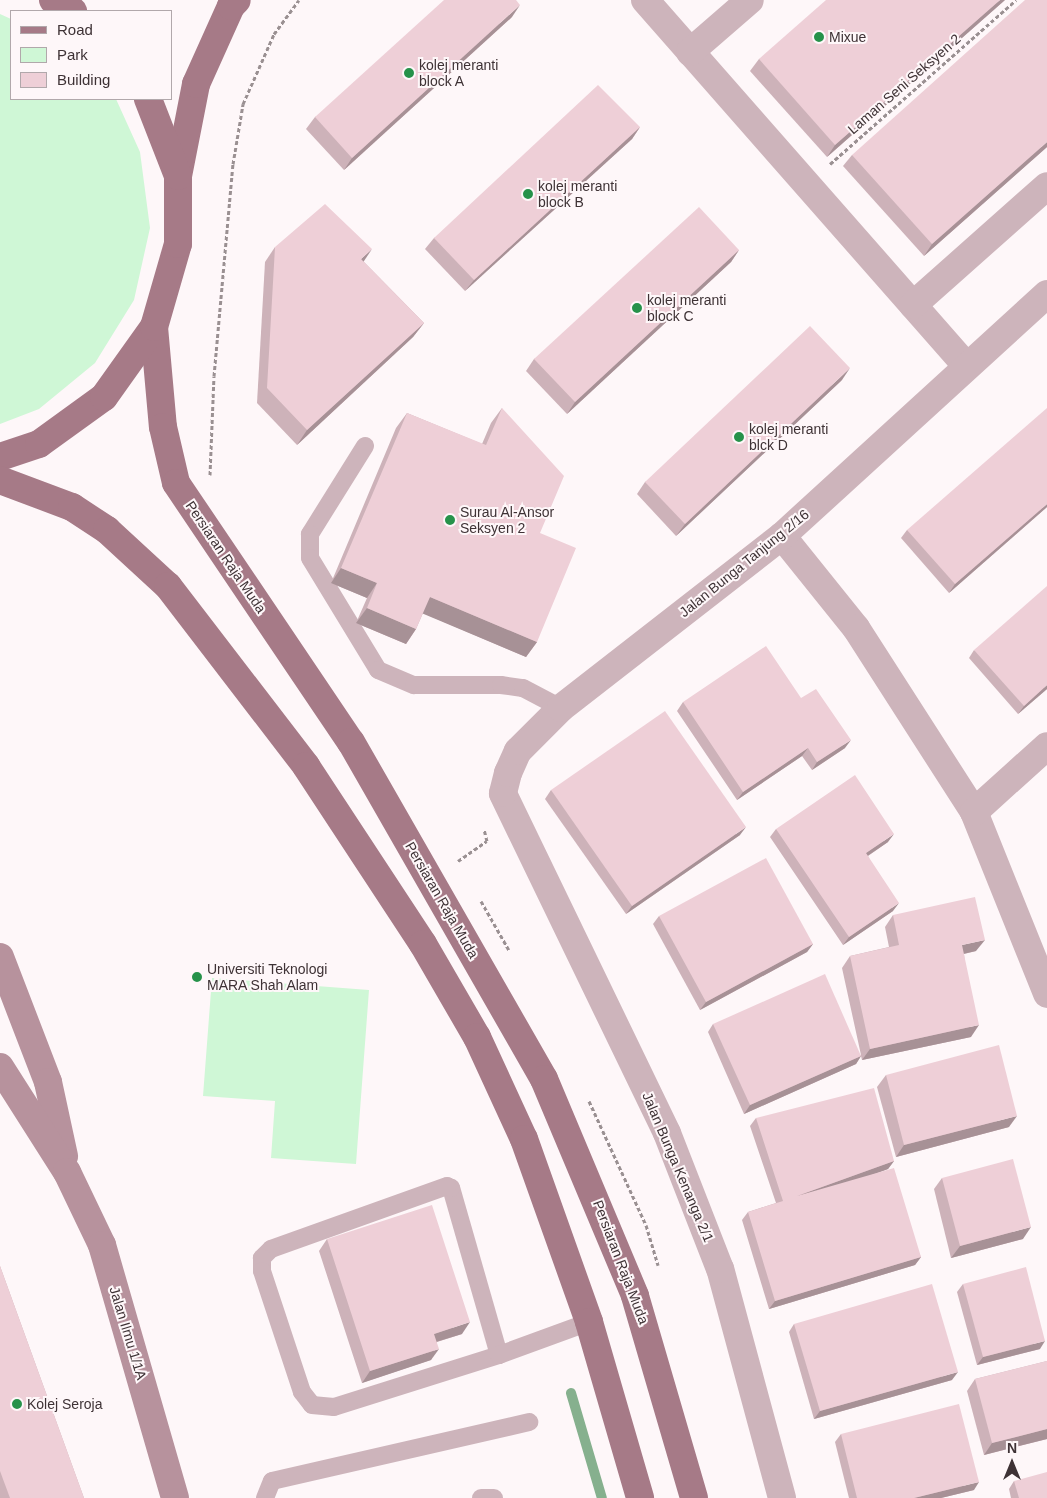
<!DOCTYPE html>
<style>
body{margin:0}
#map{position:relative;width:1047px;height:1498px;overflow:hidden;background:#fef7f9;font-family:Arial,sans-serif}
div>[style]{position:absolute}
[style*='--x']{left:calc(var(--x)*1px);top:calc(var(--y)*1px);width:calc(var(--w)*1px);rotate:calc(var(--a)*1deg)}
.green>*{inset:0;background:#cff7d6}
.stream>*{height:10px;margin:-5px;padding:0 5px;transform-origin:5px;border-radius:5px;background:#86b08e}
.path>*{height:3px;margin-top:-1.5px;transform-origin:0;background:repeating-linear-gradient(90deg,#9a9092 0 4px,transparent 0 6.5px)}
.lane>*{height:18px;margin:-9px;padding:0 9px;transform-origin:9px;border-radius:9px;background:#cdb4bb}
.street>*{height:28px;margin:-14px;padding:0 14px;transform-origin:14px;border-radius:14px;background:#cdb4bb}
.secondary>*{height:28px;margin:-14px;padding:0 14px;transform-origin:14px;border-radius:14px;background:#b7929d}
.primary>*{height:28px;margin:-14px;padding:0 14px;transform-origin:14px;border-radius:14px;background:#a67a87}
.wall>*{inset:0;background:#cdb2b9}
.shaded-wall>*{inset:0;background:#a79196}
.building>*{inset:0;background:#eecfd7}
.dots>*{width:14px;height:14px;translate:-50% -50%;box-sizing:border-box;border:2px solid #fef7f9;border-radius:50%}
span{translate:-50% -50%;white-space:nowrap;text-align:center;line-height:1.15;-webkit-text-stroke:4px #fef7f9;paint-order:stroke}
.poi-label{font-size:14px;color:#3e3235}
.left{translate:0 -50%;text-align:left}
.street-label{font-size:14px;color:#3e3235}
.legend{position:absolute;left:10px;top:10px;width:162px;height:90px;box-sizing:border-box;background:#fef7f9;border:1px solid #b1a8ab;margin:0;padding:6px 9px;list-style:none;font-size:15px;color:#3e3235}
.legend li{display:flex;align-items:center;gap:10px;height:25px}
.legend b{width:25px;border:1px solid #b1a8ab}
.north{position:absolute;left:987px;top:1438px;width:50px;height:50px;-webkit-text-stroke:4px #fef7f9;paint-order:stroke;rotate:0deg;font-size:14px;font-weight:700;line-height:20px;text-align:center;color:#3e3235}
.north::after{content:'';display:block;margin:auto;width:18px;height:22px;background:#3e3235;clip-path:polygon(50% 0,100% 100%,50% 72%,0 100%)}
</style>
<div id="map">
<div class="green">
<div style="clip-path:polygon(0 14px,11px 19px,11px 99px,116px 99px,140px 152px,150px 228px,134px 300px,95px 363px,39px 409px,0 424px)"></div>
<div style="clip-path:polygon(212px 978px,369px 990px,356px 1164px,271px 1158px,275px 1101px,203px 1096px)"></div>
</div>
<div class="stream">
<div style="--x:571;--y:1393;--w:109;--a:73.6"></div>
</div>
<div class="path">
<div style="--x:830;--y:164;--w:248;--a:-41.4"></div>
<div style="--x:210;--y:475;--w:99;--a:-87.7"></div>
<div style="--x:214;--y:376;--w:213;--a:-84.9"></div>
<div style="--x:233;--y:164;--w:61;--a:-80.5"></div>
<div style="--x:243;--y:104;--w:77;--a:-66.1"></div>
<div style="--x:274;--y:34;--w:42;--a:-53.7"></div>
<div style="--x:458;--y:861;--w:35;--a:-35"></div>
<div style="--x:487;--y:841;--w:12;--a:-104"></div>
<div style="--x:481;--y:901;--w:56;--a:60.3"></div>
<div style="--x:589;--y:1101;--w:136;--a:65.3"></div>
<div style="--x:646;--y:1225;--w:42;--a:73.3"></div>
</div>
<div class="lane">
<div style="--x:365;--y:446;--w:104;--a:122"></div>
<div style="--x:310;--y:534;--w:24;--a:90"></div>
<div style="--x:310;--y:558;--w:131;--a:58.7"></div>
<div style="--x:378;--y:670;--w:39;--a:23"></div>
<div style="--x:414;--y:685;--w:87;--a:0"></div>
<div style="--x:501;--y:685;--w:22;--a:8"></div>
<div style="--x:523;--y:688;--w:43;--a:27.8"></div>
<div style="--x:499;--y:1355;--w:174;--a:-106"></div>
<div style="--x:451;--y:1188;--w:4;--a:-153"></div>
<div style="--x:447;--y:1186;--w:187;--a:160.3"></div>
<div style="--x:271;--y:1249;--w:13;--a:135"></div>
<div style="--x:262;--y:1258;--w:13;--a:90"></div>
<div style="--x:262;--y:1271;--w:127;--a:71.7"></div>
<div style="--x:302;--y:1392;--w:16;--a:52"></div>
<div style="--x:312;--y:1405;--w:22;--a:5"></div>
<div style="--x:334;--y:1407;--w:173;--a:-17.5"></div>
<div style="--x:499;--y:1355;--w:96;--a:-20.1"></div>
<div style="--x:265;--y:1498;--w:18;--a:-68"></div>
<div style="--x:272;--y:1481;--w:264;--a:-12.9"></div>
<div style="--x:481;--y:1498;--w:13;--a:0"></div>
</div>
<div class="street">
<div style="--x:645;--y:0;--w:487;--a:48.7"></div>
<div style="--x:690;--y:52;--w:79;--a:-40.9"></div>
<div style="--x:913;--y:305;--w:179;--a:-41.6"></div>
<div style="--x:782;--y:536;--w:118;--a:51.2"></div>
<div style="--x:856;--y:628;--w:219;--a:57.3"></div>
<div style="--x:974;--y:812;--w:196;--a:68.1"></div>
<div style="--x:974;--y:812;--w:98;--a:-42.1"></div>
<div style="--x:782;--y:1498;--w:237;--a:-105.1"></div>
<div style="--x:720;--y:1269;--w:146;--a:-111.3"></div>
<div style="--x:667;--y:1133;--w:377;--a:-115.8"></div>
<div style="--x:503;--y:793;--w:21;--a:-76"></div>
<div style="--x:508;--y:773;--w:24;--a:-66"></div>
<div style="--x:518;--y:751;--w:61;--a:-45"></div>
<div style="--x:561;--y:708;--w:280;--a:-37.9"></div>
<div style="--x:782;--y:536;--w:359;--a:-42.4"></div>
</div>
<div class="secondary">
<div style="--x:0;--y:957;--w:134;--a:69"></div>
<div style="--x:48;--y:1082;--w:76;--a:77.8"></div>
<div style="--x:0;--y:1067;--w:125;--a:57.5"></div>
<div style="--x:67;--y:1172;--w:81;--a:64.4"></div>
<div style="--x:102;--y:1245;--w:263;--a:73.9"></div>
</div>
<div class="primary">
<div style="--x:53;--y:0;--w:23;--a:29"></div>
<div style="--x:178;--y:176;--w:94;--a:-78.9"></div>
<div style="--x:196;--y:84;--w:85;--a:-65.8"></div>
<div style="--x:231;--y:6;--w:8;--a:-45"></div>
<div style="--x:154;--y:327;--w:100;--a:84.9"></div>
<div style="--x:163;--y:427;--w:57;--a:76.9"></div>
<div style="--x:176;--y:483;--w:313;--a:56"></div>
<div style="--x:351;--y:742;--w:388;--a:60.2"></div>
<div style="--x:544;--y:1079;--w:235;--a:67.2"></div>
<div style="--x:635;--y:1296;--w:210;--a:73.7"></div>
<div style="--x:0;--y:457;--w:41;--a:-18.4"></div>
<div style="--x:39;--y:444;--w:80;--a:-35.9"></div>
<div style="--x:104;--y:397;--w:86;--a:-54.5"></div>
<div style="--x:154;--y:327;--w:86;--a:-73.9"></div>
<div style="--x:178;--y:244;--w:68;--a:-90"></div>
<div style="--x:178;--y:176;--w:83;--a:-111.3"></div>
<div style="--x:0;--y:480;--w:77;--a:20.6"></div>
<div style="--x:72;--y:507;--w:42;--a:33.3"></div>
<div style="--x:107;--y:530;--w:83;--a:42.6"></div>
<div style="--x:168;--y:586;--w:227;--a:52.5"></div>
<div style="--x:306;--y:766;--w:213;--a:56.7"></div>
<div style="--x:423;--y:944;--w:108;--a:59.9"></div>
<div style="--x:477;--y:1037;--w:112;--a:65.3"></div>
<div style="--x:524;--y:1139;--w:194;--a:70.4"></div>
<div style="--x:589;--y:1322;--w:183;--a:73.8"></div>
</div>
<div class="wall">
<div style="clip-path:polygon(1005px 0,827px 157px,750px 71px,759px 59px)"></div>
<div style="clip-path:polygon(512px 17px,344px 170px,306px 129px,315px 117px)"></div>
<div style="clip-path:polygon(640px 127px,632px 139px,465px 291px,425px 249px,434px 238px)"></div>
<div style="clip-path:polygon(1047px 147px,924px 256px,843px 166px,852px 155px)"></div>
<div style="clip-path:polygon(275px 247px,364px 262px,424px 323px,413px 337px,297px 445px,257px 403px,265px 262px)"></div>
<div style="clip-path:polygon(739px 250px,731px 262px,567px 414px,526px 371px,534px 359px)"></div>
<div style="clip-path:polygon(842px 380px,676px 536px,637px 494px,645px 482px)"></div>
<div style="clip-path:polygon(502px 408px,540px 533px,537px 642px,526px 657px,423px 613px,416px 629px,406px 644px,356px 623px,367px 598px,331px 583px,396px 428px,407px 413px,482px 444px,491px 423px)"></div>
<div style="clip-path:polygon(1047px 507px,949px 593px,901px 538px,907px 530px)"></div>
<div style="clip-path:polygon(974px 650px,1047px 689px,1018px 714px,969px 658px)"></div>
<div style="clip-path:polygon(801px 698px,845px 748px,812px 770px,802px 756px,737px 800px,677px 711px,683px 702px)"></div>
<div style="clip-path:polygon(551px 790px,740px 835px,626px 914px,545px 799px)"></div>
<div style="clip-path:polygon(776px 829px,888px 842px,868px 856px,893px 911px,843px 945px,770px 837px)"></div>
<div style="clip-path:polygon(893px 915px,976px 951px,964px 954px,971px 1037px,862px 1060px,861px 1056px,856px 1064px,744px 1114px,708px 1032px,713px 1024px,861px 1055px,842px 968px,850px 956px,889px 947px,885px 927px)"></div>
<div style="clip-path:polygon(659px 916px,813px 944px,807px 952px,700px 1010px,653px 924px)"></div>
<div style="clip-path:polygon(886px 1075px,1009px 1127px,896px 1157px,877px 1087px)"></div>
<div style="clip-path:polygon(756px 1118px,894px 1161px,888px 1169px,878px 1173px,921px 1257px,915px 1265px,769px 1309px,742px 1220px,748px 1212px,776px 1203px,750px 1126px)"></div>
<div style="clip-path:polygon(942px 1178px,1023px 1239px,951px 1258px,934px 1189px)"></div>
<div style="clip-path:polygon(327px 1239px,462px 1334px,437px 1342px,431px 1360px,362px 1383px,319px 1251px)"></div>
<div style="clip-path:polygon(0 1266px,84px 1498px,0 1498px)"></div>
<div style="clip-path:polygon(963px 1284px,1040px 1349px,977px 1365px,957px 1292px)"></div>
<div style="clip-path:polygon(794px 1324px,952px 1380px,814px 1419px,789px 1332px)"></div>
<div style="clip-path:polygon(1047px 1361px,1047px 1439px,984px 1455px,967px 1391px,975px 1379px)"></div>
<div style="clip-path:polygon(841px 1434px,974px 1490px,941px 1498px,849px 1498px,835px 1442px)"></div>
<div style="clip-path:polygon(1014px 1481px,1047px 1498px,1011px 1498px,1009px 1489px)"></div>
</div>
<div class="shaded-wall">
<div style="clip-path:polygon(1000px 0,1005px 0,827px 157px,835px 145px)"></div>
<div style="clip-path:polygon(520px 5px,512px 17px,344px 170px,352px 158px)"></div>
<div style="clip-path:polygon(640px 127px,632px 139px,465px 291px,474px 280px)"></div>
<div style="clip-path:polygon(1047px 142px,1047px 147px,924px 256px,932px 244px)"></div>
<div style="clip-path:polygon(372px 249px,362px 264px,361px 259px)"></div>
<div style="clip-path:polygon(739px 250px,731px 262px,567px 414px,575px 402px)"></div>
<div style="clip-path:polygon(424px 323px,413px 337px,297px 445px,307px 430px)"></div>
<div style="clip-path:polygon(850px 368px,842px 380px,676px 536px,685px 524px)"></div>
<div style="clip-path:polygon(1047px 504px,1047px 507px,949px 593px,955px 584px)"></div>
<div style="clip-path:polygon(341px 568px,377px 583px,367px 598px,331px 583px)"></div>
<div style="clip-path:polygon(430px 597px,537px 642px,526px 657px,419px 612px)"></div>
<div style="clip-path:polygon(367px 608px,416px 629px,406px 644px,356px 623px)"></div>
<div style="clip-path:polygon(1047px 685px,1047px 689px,1018px 714px,1024px 706px)"></div>
<div style="clip-path:polygon(851px 740px,845px 748px,812px 770px,817px 762px)"></div>
<div style="clip-path:polygon(808px 748px,802px 756px,737px 800px,743px 792px)"></div>
<div style="clip-path:polygon(746px 827px,740px 835px,626px 914px,632px 906px)"></div>
<div style="clip-path:polygon(894px 834px,888px 842px,860px 861px,866px 853px)"></div>
<div style="clip-path:polygon(899px 903px,893px 911px,843px 945px,849px 937px)"></div>
<div style="clip-path:polygon(985px 940px,976px 951px,954px 956px,962px 945px)"></div>
<div style="clip-path:polygon(813px 944px,807px 952px,700px 1010px,706px 1002px)"></div>
<div style="clip-path:polygon(979px 1025px,971px 1037px,862px 1060px,870px 1049px)"></div>
<div style="clip-path:polygon(861px 1056px,856px 1064px,744px 1114px,750px 1105px)"></div>
<div style="clip-path:polygon(1017px 1116px,1009px 1127px,896px 1157px,904px 1145px)"></div>
<div style="clip-path:polygon(894px 1161px,888px 1169px,792px 1204px,797px 1196px)"></div>
<div style="clip-path:polygon(1031px 1227px,1023px 1239px,951px 1258px,960px 1246px)"></div>
<div style="clip-path:polygon(921px 1257px,915px 1265px,769px 1309px,775px 1301px)"></div>
<div style="clip-path:polygon(470px 1322px,462px 1334px,426px 1345px,434px 1334px)"></div>
<div style="clip-path:polygon(1045px 1341px,1040px 1349px,977px 1365px,983px 1357px)"></div>
<div style="clip-path:polygon(439px 1349px,431px 1360px,362px 1383px,370px 1371px)"></div>
<div style="clip-path:polygon(958px 1372px,952px 1380px,814px 1419px,820px 1411px)"></div>
<div style="clip-path:polygon(1047px 1429px,1047px 1439px,984px 1455px,992px 1443px)"></div>
<div style="clip-path:polygon(979px 1482px,974px 1490px,941px 1498px,914px 1498px)"></div>
</div>
<div class="building">
<div style="clip-path:polygon(444px 0,516px 0,520px 5px,352px 158px,315px 117px)"></div>
<div style="clip-path:polygon(826px 0,1000px 0,835px 145px,759px 59px)"></div>
<div style="clip-path:polygon(1025px 0,1047px 0,1047px 142px,932px 244px,852px 155px)"></div>
<div style="clip-path:polygon(598px 85px,640px 127px,474px 280px,434px 238px)"></div>
<div style="clip-path:polygon(325px 204px,372px 249px,361px 259px,424px 323px,307px 430px,267px 388px,275px 247px)"></div>
<div style="clip-path:polygon(699px 207px,739px 250px,575px 402px,534px 359px)"></div>
<div style="clip-path:polygon(810px 326px,850px 368px,685px 524px,645px 482px)"></div>
<div style="clip-path:polygon(502px 408px,564px 476px,540px 533px,576px 548px,537px 642px,430px 597px,416px 629px,367px 608px,377px 583px,341px 568px,407px 413px,486px 445px)"></div>
<div style="clip-path:polygon(1047px 408px,1047px 504px,955px 584px,907px 530px)"></div>
<div style="clip-path:polygon(1047px 586px,1047px 685px,1024px 706px,974px 650px)"></div>
<div style="clip-path:polygon(766px 646px,801px 698px,816px 689px,851px 740px,817px 762px,808px 748px,743px 792px,683px 702px)"></div>
<div style="clip-path:polygon(665px 711px,746px 827px,632px 906px,551px 790px)"></div>
<div style="clip-path:polygon(855px 775px,894px 834px,866px 853px,899px 903px,849px 937px,776px 829px)"></div>
<div style="clip-path:polygon(766px 858px,813px 944px,706px 1002px,659px 916px)"></div>
<div style="clip-path:polygon(975px 897px,985px 940px,962px 945px,979px 1025px,870px 1049px,850px 956px,899px 945px,893px 915px)"></div>
<div style="clip-path:polygon(825px 974px,861px 1056px,750px 1105px,713px 1024px)"></div>
<div style="clip-path:polygon(999px 1045px,1017px 1116px,904px 1145px,886px 1075px)"></div>
<div style="clip-path:polygon(874px 1088px,894px 1161px,797px 1196px,894px 1168px,921px 1257px,775px 1301px,748px 1212px,783px 1201px,756px 1118px)"></div>
<div style="clip-path:polygon(1013px 1159px,1031px 1227px,960px 1246px,942px 1178px)"></div>
<div style="clip-path:polygon(432px 1205px,470px 1322px,434px 1334px,439px 1349px,370px 1371px,327px 1239px)"></div>
<div style="clip-path:polygon(0 1266px,84px 1498px,10px 1498px,0 1471px)"></div>
<div style="clip-path:polygon(1026px 1267px,1045px 1341px,983px 1357px,963px 1284px)"></div>
<div style="clip-path:polygon(932px 1284px,958px 1372px,820px 1411px,794px 1324px)"></div>
<div style="clip-path:polygon(1047px 1361px,1047px 1429px,992px 1443px,975px 1379px)"></div>
<div style="clip-path:polygon(959px 1404px,979px 1482px,914px 1498px,857px 1498px,841px 1434px)"></div>
<div style="clip-path:polygon(1047px 1472px,1047px 1498px,1019px 1498px,1014px 1481px)"></div>
</div>
<div class="dots">
<div style="left:819px;top:37px;background:#26924a"></div>
<div style="left:409px;top:73px;background:#26924a"></div>
<div style="left:528px;top:194px;background:#26924a"></div>
<div style="left:637px;top:308px;background:#26924a"></div>
<div style="left:739px;top:437px;background:#26924a"></div>
<div style="left:450px;top:520px;background:#26924a"></div>
<div style="left:197px;top:977px;background:#26924a"></div>
<div style="left:17px;top:1404px;background:#26924a"></div>
</div>
<div class="poi-label">
<span class="left" style="left:829px;top:37px">Mixue</span>
<span class="left" style="left:419px;top:73px">kolej meranti<br>block A</span>
<span class="left" style="left:538px;top:194px">kolej meranti<br>block B</span>
<span class="left" style="left:647px;top:308px">kolej meranti<br>block C</span>
<span class="left" style="left:749px;top:437px">kolej meranti<br>blck D</span>
<span class="left" style="left:460px;top:520px">Surau Al-Ansor<br>Seksyen 2</span>
<span class="left" style="left:207px;top:977px">Universiti Teknologi<br>MARA Shah Alam</span>
<span class="left" style="left:27px;top:1404px">Kolej Seroja</span>
</div>
<div class="street-label">
<span style="left:904px;top:84px;rotate:-41deg">Laman Seni Seksyen 2</span>
<span style="left:226px;top:557px;rotate:56deg">Persiaran Raja Muda</span>
<span style="left:744px;top:563px;rotate:-39deg">Jalan Bunga Tanjung 2/16</span>
<span style="left:442px;top:900px;rotate:60deg">Persiaran Raja Muda</span>
<span style="left:678px;top:1167px;rotate:67deg">Jalan Bunga Kenanga 2/1</span>
<span style="left:621px;top:1262px;rotate:69deg">Persiaran Raja Muda</span>
<span style="left:128px;top:1333px;rotate:73deg">Jalan Ilmu 1/1A</span>
</div>
<ul class="legend">
<li><b style="height:6px;background:#a67a87"></b>Road</li>
<li><b style="height:14px;background:#cff7d6"></b>Park</li>
<li><b style="height:14px;background:#eecfd7"></b>Building</li>
</ul>
<div class="north">N</div>
</div>
